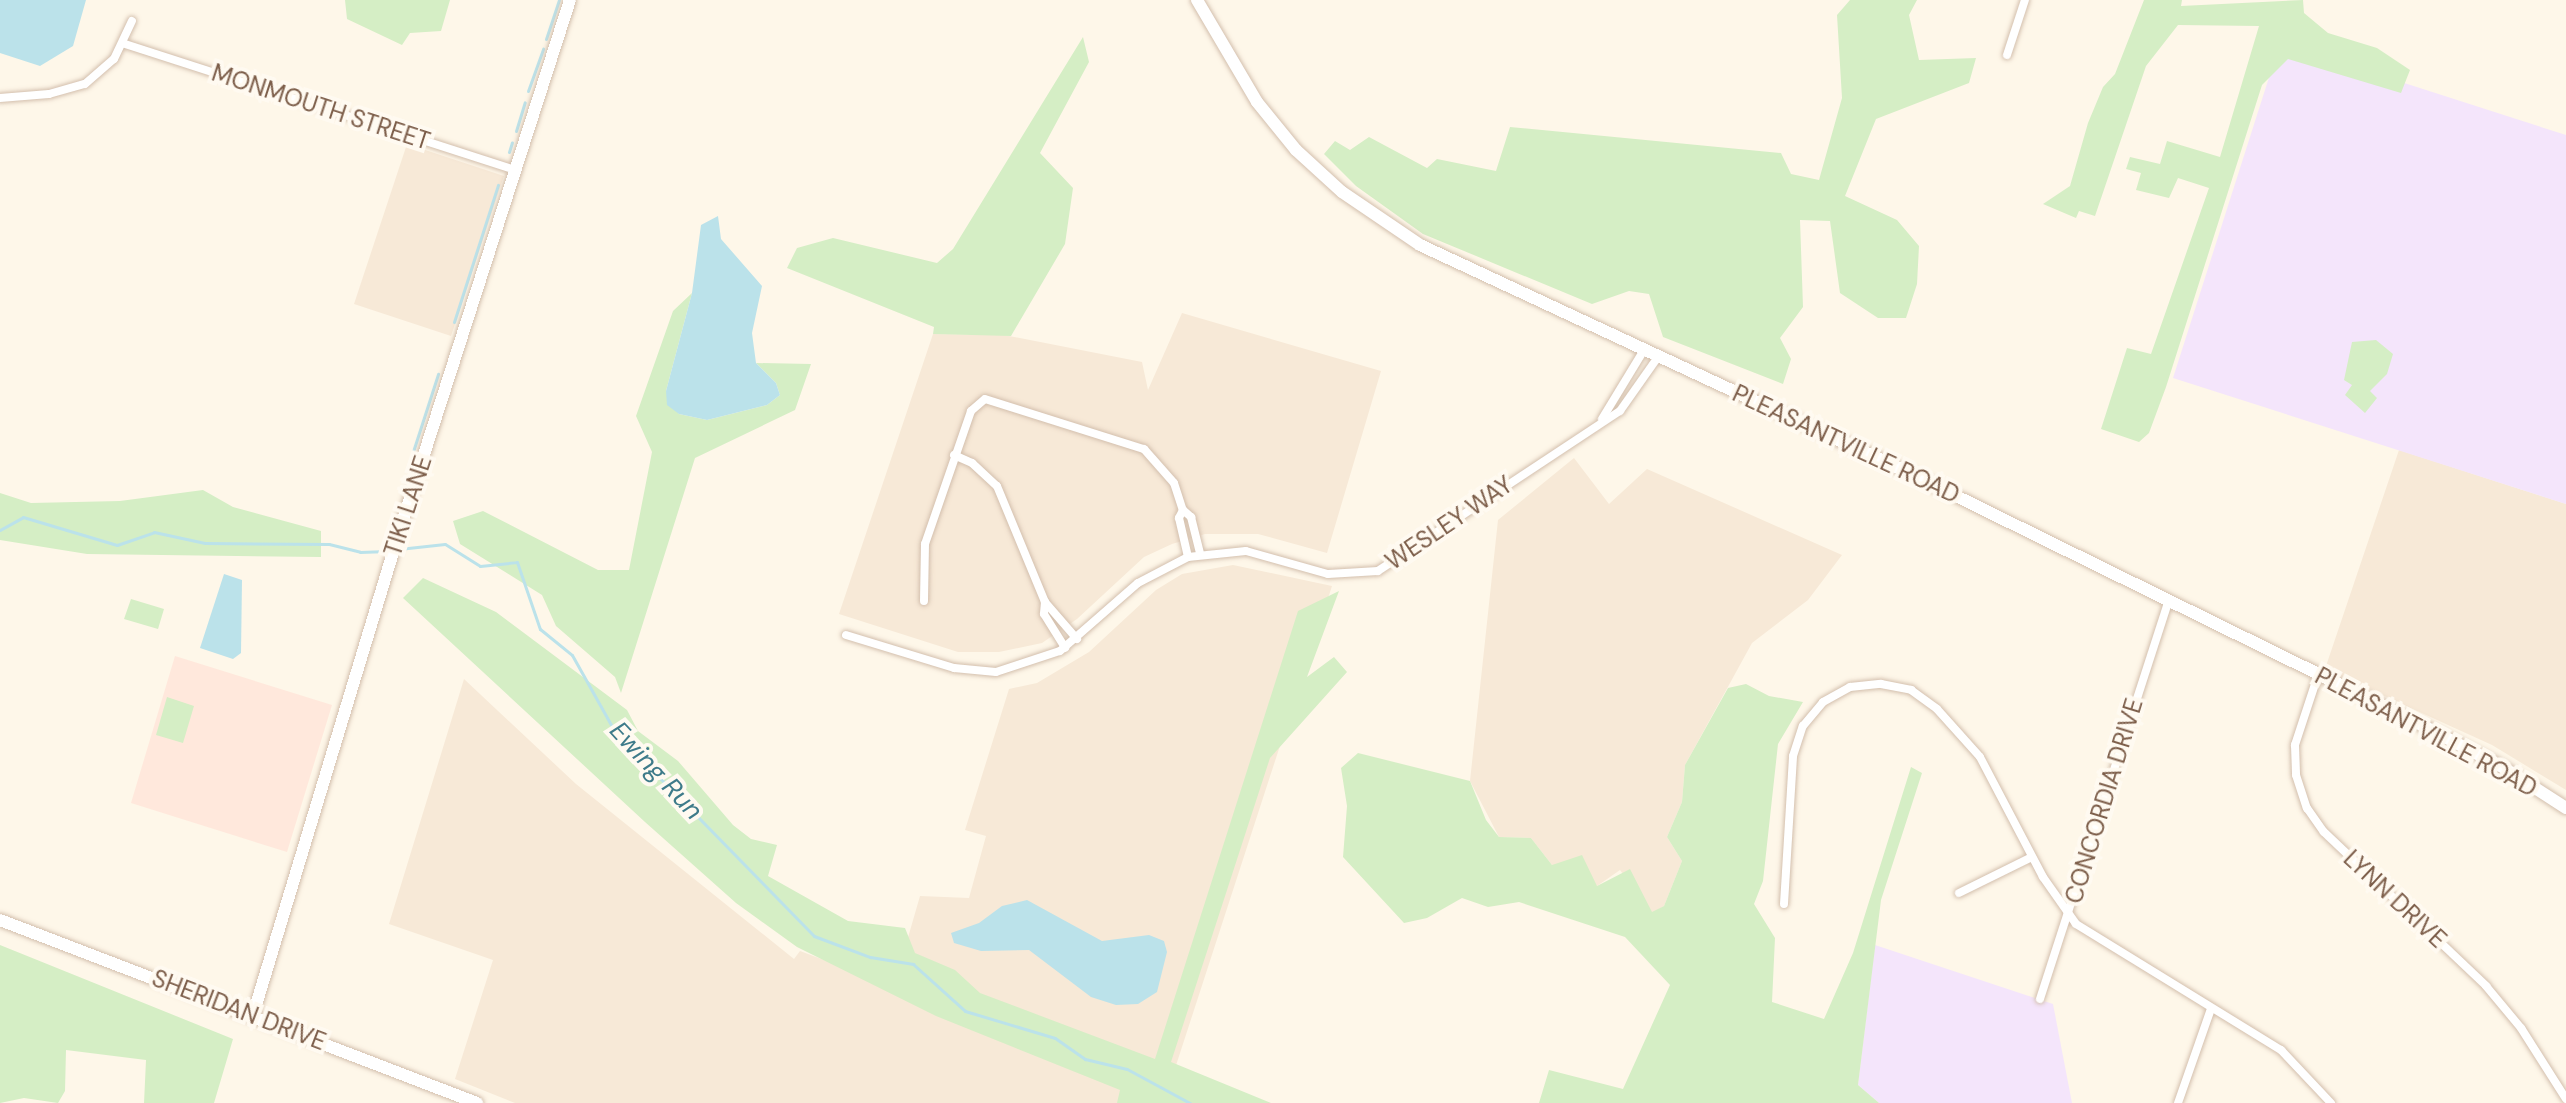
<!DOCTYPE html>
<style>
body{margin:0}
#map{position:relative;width:2566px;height:1103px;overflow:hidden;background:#fef7e9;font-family:"DM Sans",sans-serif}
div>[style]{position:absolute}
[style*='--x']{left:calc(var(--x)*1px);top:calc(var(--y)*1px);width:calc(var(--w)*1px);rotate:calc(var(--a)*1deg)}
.residential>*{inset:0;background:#f7e9d7}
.commercial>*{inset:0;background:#ffe8dc}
.education>*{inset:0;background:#f4e5fb}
.green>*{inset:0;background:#d5eec5}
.water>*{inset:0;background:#bbe2ea}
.stream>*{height:3px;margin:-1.5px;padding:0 1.5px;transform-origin:1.5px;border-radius:1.5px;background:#bbe2ea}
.roads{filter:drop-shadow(0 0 2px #d3bfad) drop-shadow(0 0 2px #d3bfad)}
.street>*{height:8px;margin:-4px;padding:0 4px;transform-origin:4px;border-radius:4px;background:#fff}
.secondary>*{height:12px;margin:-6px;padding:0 6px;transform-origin:6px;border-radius:6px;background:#fff}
span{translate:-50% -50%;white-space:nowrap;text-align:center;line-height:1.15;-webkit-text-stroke:8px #fffaf1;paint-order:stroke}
.street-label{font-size:24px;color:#7c5d49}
.water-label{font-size:26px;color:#3e7b8a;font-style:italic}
</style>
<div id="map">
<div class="residential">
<div style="clip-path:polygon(407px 144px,504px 176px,451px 336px,354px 304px)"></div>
<div style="clip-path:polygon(1182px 313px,1381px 371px,1327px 553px,1258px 534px,1205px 534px,1172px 544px,1144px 557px,1077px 619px,1042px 643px,999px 652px,958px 652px,839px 614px,933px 334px,1004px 335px,1142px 362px,1148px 390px)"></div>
<div style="clip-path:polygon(2399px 450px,2566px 504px,2566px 790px,2492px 745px,2325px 669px)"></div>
<div style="clip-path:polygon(1574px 458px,1609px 504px,1647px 469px,1842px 555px,1808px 600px,1752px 643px,1685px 765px,1682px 802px,1667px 837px,1682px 861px,1664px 906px,1652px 913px,1620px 870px,1597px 886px,1552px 865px,1531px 838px,1499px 837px,1470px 781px,1498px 520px)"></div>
<div style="clip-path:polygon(1233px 565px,1332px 586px,1167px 1093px,1184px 1103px,515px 1103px,455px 1079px,493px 960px,389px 924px,464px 679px,576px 784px,794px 959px,800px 951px,894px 986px,920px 896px,969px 898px,986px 836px,965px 830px,1009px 689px,1037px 683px,1089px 652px,1156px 590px,1182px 574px)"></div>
</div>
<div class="commercial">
<div style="clip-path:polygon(175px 656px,332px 705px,287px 852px,131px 803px)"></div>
</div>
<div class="education">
<div style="clip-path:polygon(2280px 43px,2566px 135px,2566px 504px,2173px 378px)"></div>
<div style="clip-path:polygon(1875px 945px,2053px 1004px,2072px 1103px,1879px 1103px,1858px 1085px)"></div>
</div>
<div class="green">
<div style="clip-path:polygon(345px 0,450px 0,441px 31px,410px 33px,402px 45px,347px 19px)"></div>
<div style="clip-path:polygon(1850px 0,1917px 0,1909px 15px,1919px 60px,1976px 58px,1969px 83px,1876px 119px,1845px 196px,1897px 220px,1919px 246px,1917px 284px,1906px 318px,1878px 318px,1840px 293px,1830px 221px,1800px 220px,1803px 307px,1780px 338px,1791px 359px,1783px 384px,1663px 337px,1649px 294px,1629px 291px,1592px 304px,1423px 234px,1356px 186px,1324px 154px,1335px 141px,1350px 150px,1369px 137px,1427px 168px,1437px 159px,1496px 171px,1510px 127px,1781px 153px,1791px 174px,1819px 180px,1842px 98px,1837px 15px)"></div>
<div style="clip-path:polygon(2144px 0,2182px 0,2181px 6px,2303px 0,2304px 13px,2328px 33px,2377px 48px,2410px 70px,2401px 93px,2288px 59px,2262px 85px,2166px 387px,2149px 433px,2139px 442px,2101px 429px,2127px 348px,2151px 354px,2209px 188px,2178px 178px,2169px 198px,2136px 190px,2141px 173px,2126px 169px,2130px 157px,2160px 164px,2167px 141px,2220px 157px,2259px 26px,2178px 25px,2146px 66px,2095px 216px,2079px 211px,2076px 218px,2043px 204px,2070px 186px,2088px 123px,2103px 87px,2115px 74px)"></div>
<div style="clip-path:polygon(1083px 37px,1089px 62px,1040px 153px,1073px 188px,1065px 244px,1011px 336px,933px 334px,934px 327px,787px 268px,797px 248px,833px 238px,937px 263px,953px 249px)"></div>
<div style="clip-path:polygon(692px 293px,666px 391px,679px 414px,707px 420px,767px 405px,780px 395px,776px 383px,756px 363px,811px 364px,795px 410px,695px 458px,621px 693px,615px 677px,556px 626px,542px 595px,460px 544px,453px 521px,483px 511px,598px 570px,629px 570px,652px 452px,636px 416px,673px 311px)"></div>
<div style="clip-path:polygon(2376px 340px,2393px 354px,2387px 374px,2370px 391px,2377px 398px,2365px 413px,2345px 395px,2352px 385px,2344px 380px,2352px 342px)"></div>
<div style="clip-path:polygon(203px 490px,233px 507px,321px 531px,321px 557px,87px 554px,0 540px,0 493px,31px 503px,120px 501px)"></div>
<div style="clip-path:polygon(423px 578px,496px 612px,627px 710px,638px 731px,678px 761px,733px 825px,751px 839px,777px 845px,768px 876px,848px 921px,905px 928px,915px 953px,955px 970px,980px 993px,1155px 1059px,1298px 611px,1339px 591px,1307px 677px,1334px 657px,1347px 672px,1270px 758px,1171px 1062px,1271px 1103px,1117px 1103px,1120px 1090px,936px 1016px,797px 947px,736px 903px,645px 822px,403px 598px)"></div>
<div style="clip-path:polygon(131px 599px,164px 609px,158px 629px,124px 619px)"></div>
<div style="clip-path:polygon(1746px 684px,1769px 696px,1803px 702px,1778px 744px,1763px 881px,1754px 904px,1775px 938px,1772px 1002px,1824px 1019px,1853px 953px,1911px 767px,1922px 773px,1881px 900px,1858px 1085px,1879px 1103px,1539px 1103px,1549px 1070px,1623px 1089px,1670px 985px,1625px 937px,1519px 902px,1488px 907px,1462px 898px,1427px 918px,1404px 923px,1343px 857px,1347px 806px,1341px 768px,1358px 753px,1470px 781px,1486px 820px,1499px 837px,1531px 838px,1552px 865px,1582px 855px,1597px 886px,1630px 869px,1652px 912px,1664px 906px,1682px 861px,1667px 837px,1682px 802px,1685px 765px,1728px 688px)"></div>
<div style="clip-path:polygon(167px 697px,194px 706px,183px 743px,156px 735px)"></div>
<div style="clip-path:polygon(0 945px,233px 1039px,214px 1103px,144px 1103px,146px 1060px,66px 1050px,65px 1091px,58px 1103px,24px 1098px,0 1103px)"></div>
</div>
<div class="water">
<div style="clip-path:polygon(0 0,86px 0,73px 46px,40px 66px,0 53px)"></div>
<div style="clip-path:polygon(718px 216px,721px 239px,762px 286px,752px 333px,756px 363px,776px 383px,780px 395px,767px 405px,707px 420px,679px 414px,667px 405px,666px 391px,692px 293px,701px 225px)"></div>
<div style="clip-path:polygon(224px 574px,242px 580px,241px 653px,233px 659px,200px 648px)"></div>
<div style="clip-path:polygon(1027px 900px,1102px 941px,1149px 935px,1164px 941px,1167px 952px,1157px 992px,1138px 1004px,1116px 1005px,1091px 997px,1029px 950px,981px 951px,954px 943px,951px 933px,979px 923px,1002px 906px)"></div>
</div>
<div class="stream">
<div style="--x:546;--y:39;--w:41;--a:-71.6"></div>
<div style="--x:528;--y:91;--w:45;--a:-70.3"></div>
<div style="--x:516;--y:131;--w:30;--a:-73"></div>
<div style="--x:509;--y:152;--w:10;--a:-73"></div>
<div style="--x:454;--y:322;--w:144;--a:-72.2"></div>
<div style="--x:408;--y:467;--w:98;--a:-72.1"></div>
<div style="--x:0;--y:530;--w:26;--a:-29"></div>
<div style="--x:23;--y:517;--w:98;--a:16.6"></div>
<div style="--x:117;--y:545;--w:39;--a:-19"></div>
<div style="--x:154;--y:532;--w:52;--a:12.2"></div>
<div style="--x:205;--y:543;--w:124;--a:0.5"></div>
<div style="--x:329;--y:544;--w:32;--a:14"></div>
<div style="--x:360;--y:552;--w:28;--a:-2"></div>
<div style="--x:399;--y:549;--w:46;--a:-6.2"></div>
<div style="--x:445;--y:544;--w:41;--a:32.2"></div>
<div style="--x:480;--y:566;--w:37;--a:-6"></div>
<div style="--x:517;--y:562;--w:71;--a:71.1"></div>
<div style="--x:540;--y:629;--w:41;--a:39.1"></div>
<div style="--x:572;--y:655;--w:88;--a:60.8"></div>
<div style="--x:615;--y:732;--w:285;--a:45.7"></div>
<div style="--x:814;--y:936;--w:60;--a:20.6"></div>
<div style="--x:870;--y:957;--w:44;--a:9.2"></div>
<div style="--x:913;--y:964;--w:70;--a:42.1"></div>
<div style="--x:965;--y:1011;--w:94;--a:16.7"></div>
<div style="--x:1055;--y:1038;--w:37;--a:35"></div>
<div style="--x:1085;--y:1059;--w:43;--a:13.4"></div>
<div style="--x:1127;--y:1069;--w:72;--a:28.4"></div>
</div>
<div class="roads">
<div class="street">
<div style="--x:125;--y:44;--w:411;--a:17.9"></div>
<div style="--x:2007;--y:55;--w:58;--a:-71.9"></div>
<div style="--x:0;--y:98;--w:49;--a:-4.7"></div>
<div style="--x:49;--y:94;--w:37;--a:-16"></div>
<div style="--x:85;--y:84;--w:38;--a:-41"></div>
<div style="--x:114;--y:59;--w:42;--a:-64.7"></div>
<div style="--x:1602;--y:419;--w:81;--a:-58.7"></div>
<div style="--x:954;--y:455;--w:20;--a:24"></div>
<div style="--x:972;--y:463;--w:34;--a:43"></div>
<div style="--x:997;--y:486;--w:126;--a:67.5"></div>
<div style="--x:1045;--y:602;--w:49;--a:49.1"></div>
<div style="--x:1183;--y:510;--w:9;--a:117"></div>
<div style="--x:1179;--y:518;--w:40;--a:77"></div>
<div style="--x:924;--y:601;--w:57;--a:-89"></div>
<div style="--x:925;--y:544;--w:141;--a:-70.9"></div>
<div style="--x:971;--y:411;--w:18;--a:-41"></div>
<div style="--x:985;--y:399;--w:167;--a:17.5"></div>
<div style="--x:1144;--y:449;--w:45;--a:48.6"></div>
<div style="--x:1174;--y:483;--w:28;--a:72"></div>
<div style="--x:1183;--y:510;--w:11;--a:41"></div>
<div style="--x:1191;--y:517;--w:38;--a:76"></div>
<div style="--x:1045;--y:602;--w:12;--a:95"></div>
<div style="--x:1044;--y:614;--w:40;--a:58"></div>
<div style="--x:846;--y:635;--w:113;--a:17"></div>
<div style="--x:954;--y:668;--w:42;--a:5.4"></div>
<div style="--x:996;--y:672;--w:67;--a:-18.2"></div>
<div style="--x:1060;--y:651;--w:103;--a:-41.1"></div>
<div style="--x:1138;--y:583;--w:56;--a:-27.5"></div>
<div style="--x:1188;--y:557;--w:58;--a:-5.9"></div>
<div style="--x:1246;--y:551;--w:85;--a:15.7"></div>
<div style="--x:1328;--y:574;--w:50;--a:-3.4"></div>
<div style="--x:1378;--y:571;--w:290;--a:-33.5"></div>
<div style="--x:1620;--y:411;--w:66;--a:-54.9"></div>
<div style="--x:2318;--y:675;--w:74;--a:108.2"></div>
<div style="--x:2295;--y:745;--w:30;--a:88"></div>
<div style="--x:2296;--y:775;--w:35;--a:72"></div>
<div style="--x:2307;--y:808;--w:29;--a:55"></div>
<div style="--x:2324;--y:832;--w:224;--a:43.5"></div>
<div style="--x:2486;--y:986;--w:55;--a:50.2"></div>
<div style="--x:2521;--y:1028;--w:84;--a:57.6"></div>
<div style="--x:1959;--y:893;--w:81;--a:-26.3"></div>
<div style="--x:1784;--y:904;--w:148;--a:-86.5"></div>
<div style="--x:1793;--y:756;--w:32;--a:-72"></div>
<div style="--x:1803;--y:726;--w:31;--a:-50"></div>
<div style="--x:1823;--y:702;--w:31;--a:-29"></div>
<div style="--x:1850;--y:687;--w:31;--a:-6"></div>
<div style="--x:1881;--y:684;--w:31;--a:11"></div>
<div style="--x:1911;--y:690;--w:32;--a:36"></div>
<div style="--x:1937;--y:709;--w:64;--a:48.1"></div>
<div style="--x:1980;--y:757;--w:136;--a:62.3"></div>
<div style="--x:2043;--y:877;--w:57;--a:54.9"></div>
<div style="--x:2076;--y:924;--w:241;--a:31.6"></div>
<div style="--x:2281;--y:1050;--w:73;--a:46.7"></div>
<div style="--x:2040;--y:999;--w:416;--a:-72.1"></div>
<div style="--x:2178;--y:1103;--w:100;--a:-70.7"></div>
</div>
<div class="secondary">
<div style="--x:1197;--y:0;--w:118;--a:59.5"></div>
<div style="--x:1257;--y:102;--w:62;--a:50.9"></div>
<div style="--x:1296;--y:150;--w:62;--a:42.4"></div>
<div style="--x:1342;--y:192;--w:94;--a:34.2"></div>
<div style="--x:1420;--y:245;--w:531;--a:24.97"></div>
<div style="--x:1901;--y:469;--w:567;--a:26.16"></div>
<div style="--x:2410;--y:719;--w:106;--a:27.5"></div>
<div style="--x:2504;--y:768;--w:74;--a:32.8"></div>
<div style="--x:0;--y:920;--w:511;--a:20.99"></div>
<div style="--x:253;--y:1015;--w:511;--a:-73.16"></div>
<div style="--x:401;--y:526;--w:552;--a:-72.19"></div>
</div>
</div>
<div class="street-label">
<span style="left:321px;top:107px;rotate:18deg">MONMOUTH STREET</span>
<span style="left:1846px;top:444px;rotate:25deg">PLEASANTVILLE ROAD</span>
<span style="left:408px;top:506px;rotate:-72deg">TIKI LANE</span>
<span style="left:1449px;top:523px;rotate:-34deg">WESLEY WAY</span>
<span style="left:2426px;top:732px;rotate:28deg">PLEASANTVILLE ROAD</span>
<span style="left:2104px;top:801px;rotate:-73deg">CONCORDIA DRIVE</span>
<span style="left:2395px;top:899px;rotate:43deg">LYNN DRIVE</span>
<span style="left:239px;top:1010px;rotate:21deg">SHERIDAN DRIVE</span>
</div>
<div class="water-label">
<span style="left:656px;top:771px;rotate:47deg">Ewing Run</span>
</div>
</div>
